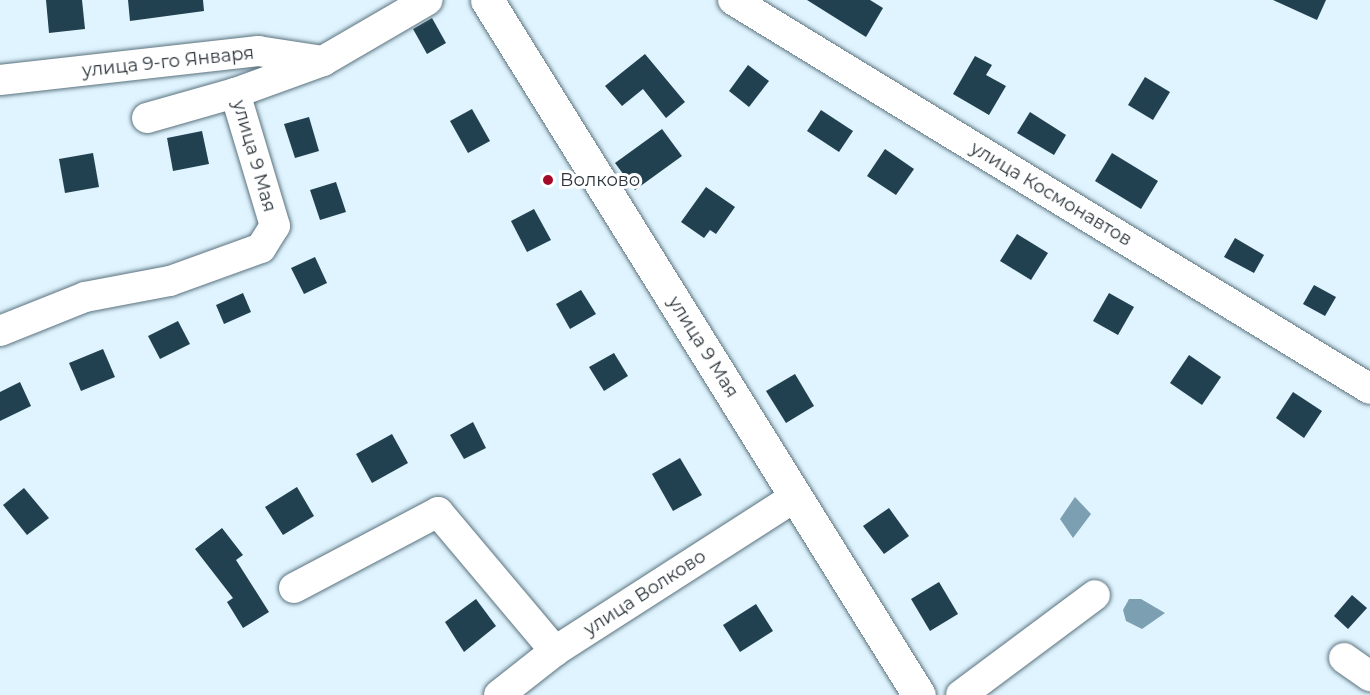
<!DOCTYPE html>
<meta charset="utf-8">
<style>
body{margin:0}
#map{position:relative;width:1370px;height:695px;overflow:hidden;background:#dff4fe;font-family:Montserrat,sans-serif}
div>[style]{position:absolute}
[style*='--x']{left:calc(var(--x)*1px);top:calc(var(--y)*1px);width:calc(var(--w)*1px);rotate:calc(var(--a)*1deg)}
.water>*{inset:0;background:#7c9fb1}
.building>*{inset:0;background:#214151}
.roads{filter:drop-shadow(0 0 2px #5b727e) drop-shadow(0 0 2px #5b727e)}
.minor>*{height:30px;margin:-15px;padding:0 15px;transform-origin:15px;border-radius:15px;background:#fff}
.major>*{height:33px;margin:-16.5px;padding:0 16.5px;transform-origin:16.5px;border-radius:16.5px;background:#fff}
.dots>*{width:16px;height:16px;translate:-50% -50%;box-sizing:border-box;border:3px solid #fff;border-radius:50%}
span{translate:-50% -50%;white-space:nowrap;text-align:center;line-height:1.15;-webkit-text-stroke:6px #fff;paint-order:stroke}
.street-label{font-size:18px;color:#2b353b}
.poi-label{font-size:18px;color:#2b353b}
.left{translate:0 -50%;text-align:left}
</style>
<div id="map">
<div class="water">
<div style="clip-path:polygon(1075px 497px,1091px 514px,1073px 538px,1060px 519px)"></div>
<div style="clip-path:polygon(1129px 599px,1141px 599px,1165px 613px,1142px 629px,1126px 621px,1123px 610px)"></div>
</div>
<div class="building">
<div style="clip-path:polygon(46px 0,82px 0,85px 29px,49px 33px)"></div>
<div style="clip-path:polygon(128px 0,203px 0,204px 11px,130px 21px)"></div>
<div style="clip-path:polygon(807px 0,870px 0,883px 8px,866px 37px)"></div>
<div style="clip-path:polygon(1273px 0,1326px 0,1317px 20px)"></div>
<div style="clip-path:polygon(432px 18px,446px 43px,427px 54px,413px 29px)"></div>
<div style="clip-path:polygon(645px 54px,685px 102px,666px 118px,643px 89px,622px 106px,605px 86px)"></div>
<div style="clip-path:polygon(975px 56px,992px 65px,986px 75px,1006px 86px,989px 115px,953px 94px)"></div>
<div style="clip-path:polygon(748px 65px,769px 81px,749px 107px,729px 91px)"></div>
<div style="clip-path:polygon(1145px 77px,1170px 92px,1153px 120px,1128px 105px)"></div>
<div style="clip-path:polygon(472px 109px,490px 141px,468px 153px,450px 121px)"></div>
<div style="clip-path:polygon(821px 110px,853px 131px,839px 152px,807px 131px)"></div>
<div style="clip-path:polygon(1030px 112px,1066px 135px,1054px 155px,1017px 133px)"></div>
<div style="clip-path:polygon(309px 117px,319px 151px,295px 158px,284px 124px)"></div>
<div style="clip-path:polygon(662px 129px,682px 156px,635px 190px,615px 163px)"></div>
<div style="clip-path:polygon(202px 131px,209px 164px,173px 171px,167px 138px)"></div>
<div style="clip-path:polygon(885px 149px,914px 169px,896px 195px,867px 176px)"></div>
<div style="clip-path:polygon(93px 153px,99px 187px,65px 193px,59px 159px)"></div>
<div style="clip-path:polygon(1112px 153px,1158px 181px,1141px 209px,1095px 181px)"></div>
<div style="clip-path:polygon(336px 182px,346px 212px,320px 220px,310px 190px)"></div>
<div style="clip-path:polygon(706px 187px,735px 207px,716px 234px,710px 230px,704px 238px,681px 222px)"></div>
<div style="clip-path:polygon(534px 209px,551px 240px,527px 252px,511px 221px)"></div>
<div style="clip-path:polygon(1017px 234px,1048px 253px,1031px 280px,1000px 261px)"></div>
<div style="clip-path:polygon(1235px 238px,1264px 255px,1254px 273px,1224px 257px)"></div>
<div style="clip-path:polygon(315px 257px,327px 283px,304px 294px,291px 268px)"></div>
<div style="clip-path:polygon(1314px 285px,1336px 297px,1325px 316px,1303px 304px)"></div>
<div style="clip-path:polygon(581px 290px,596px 314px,570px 329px,556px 304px)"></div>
<div style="clip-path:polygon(243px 293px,251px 312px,224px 324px,216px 305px)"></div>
<div style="clip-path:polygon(1109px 293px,1134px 307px,1118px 335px,1093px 321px)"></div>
<div style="clip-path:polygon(178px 321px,190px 344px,160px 359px,148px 336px)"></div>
<div style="clip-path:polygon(103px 349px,115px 377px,81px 391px,69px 363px)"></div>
<div style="clip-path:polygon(614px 353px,628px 376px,604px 391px,589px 367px)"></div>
<div style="clip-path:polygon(1189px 355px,1221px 377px,1202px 405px,1170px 383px)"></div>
<div style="clip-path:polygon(795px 374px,814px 406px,786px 423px,766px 391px)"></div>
<div style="clip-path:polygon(20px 382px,31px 406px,0 421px,0 392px)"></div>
<div style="clip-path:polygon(1293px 392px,1322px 411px,1304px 438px,1276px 418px)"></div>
<div style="clip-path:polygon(473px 422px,486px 448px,464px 459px,450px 435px)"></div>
<div style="clip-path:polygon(392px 434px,408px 463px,372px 483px,356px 454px)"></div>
<div style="clip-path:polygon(680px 458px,702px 495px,673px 511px,652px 474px)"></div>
<div style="clip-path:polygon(297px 487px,314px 516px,283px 535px,265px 507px)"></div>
<div style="clip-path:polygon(24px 488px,49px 518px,27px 535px,3px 505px)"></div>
<div style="clip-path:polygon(889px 508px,909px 536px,884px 554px,863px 526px)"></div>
<div style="clip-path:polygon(222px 528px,243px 555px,236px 560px,269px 612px,243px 628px,227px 602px,233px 598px,195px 549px)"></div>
<div style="clip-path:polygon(939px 582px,958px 614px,930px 631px,911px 599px)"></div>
<div style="clip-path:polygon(1352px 595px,1367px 608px,1348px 629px,1334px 616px)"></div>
<div style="clip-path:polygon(476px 599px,496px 626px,464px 652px,445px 622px)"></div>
<div style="clip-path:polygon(756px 604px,773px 631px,740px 652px,723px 625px)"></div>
</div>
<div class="roads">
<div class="minor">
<div style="--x:733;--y:0;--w:746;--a:31.41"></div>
<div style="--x:0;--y:80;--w:260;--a:-6.4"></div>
<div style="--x:258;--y:51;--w:66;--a:8.7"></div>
<div style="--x:323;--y:61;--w:121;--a:-30.2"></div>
<div style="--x:147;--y:118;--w:91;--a:-15.9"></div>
<div style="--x:0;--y:331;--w:92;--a:-21.8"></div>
<div style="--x:85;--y:297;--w:86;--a:-10.7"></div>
<div style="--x:170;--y:281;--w:97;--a:-19.9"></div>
<div style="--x:261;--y:248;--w:26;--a:-58"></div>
<div style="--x:275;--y:226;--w:139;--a:-106.7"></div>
<div style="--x:235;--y:93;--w:94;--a:-20"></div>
<div style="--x:294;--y:588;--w:163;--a:-27.8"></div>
<div style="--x:438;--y:512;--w:182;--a:49.9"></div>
<div style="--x:1344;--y:658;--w:32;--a:35"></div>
<div style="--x:499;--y:695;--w:71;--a:-38.2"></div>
<div style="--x:555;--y:651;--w:287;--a:-32.7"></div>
<div style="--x:961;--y:695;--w:167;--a:-36.7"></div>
</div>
<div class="major">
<div style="--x:487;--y:0;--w:818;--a:58.14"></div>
</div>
</div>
<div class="dots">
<div style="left:548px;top:180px;background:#a50b29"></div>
</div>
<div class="street-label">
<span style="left:168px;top:62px;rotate:-6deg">улица 9-го Января</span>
<span style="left:254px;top:156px;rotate:74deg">улица 9 Мая</span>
<span style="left:1051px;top:194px;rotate:31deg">улица Космонавтов</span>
<span style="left:703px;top:347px;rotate:58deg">улица 9 Мая</span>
<span style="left:645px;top:593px;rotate:-33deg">улица Волково</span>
</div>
<div class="poi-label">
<span class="left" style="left:560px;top:180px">Волково</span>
</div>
</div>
